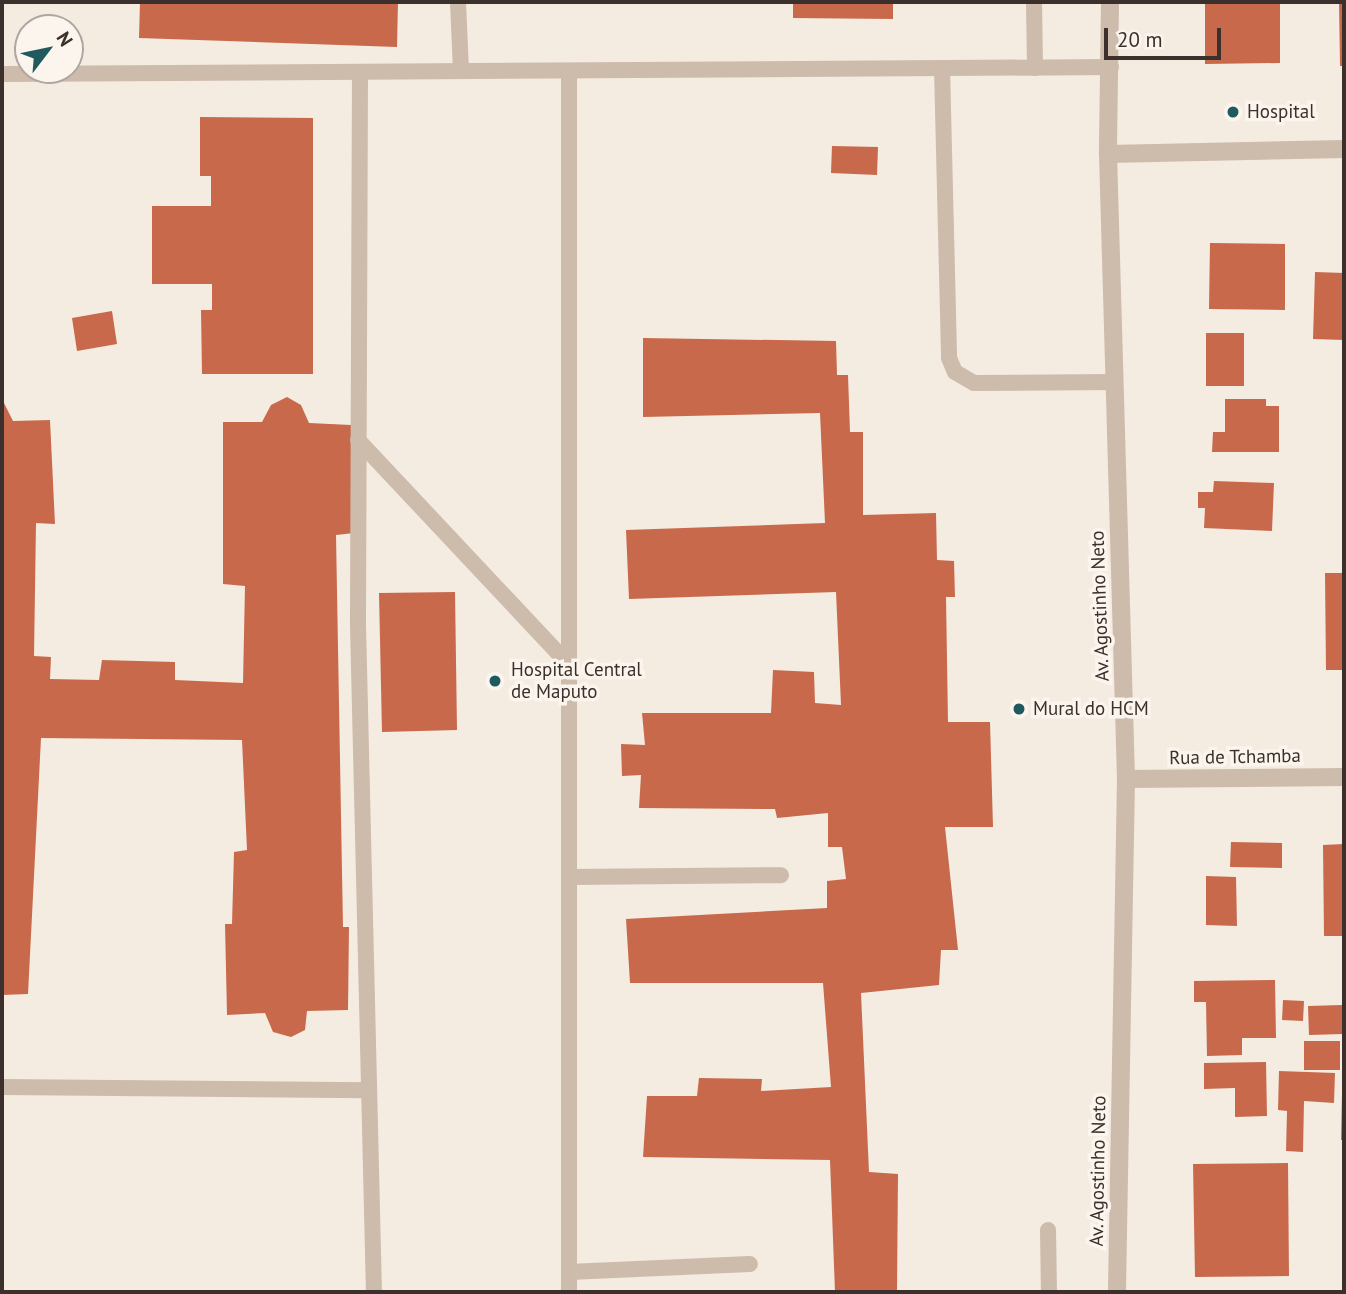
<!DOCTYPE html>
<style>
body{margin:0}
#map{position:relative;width:1346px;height:1294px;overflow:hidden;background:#f4ebe1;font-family:"PT Sans",sans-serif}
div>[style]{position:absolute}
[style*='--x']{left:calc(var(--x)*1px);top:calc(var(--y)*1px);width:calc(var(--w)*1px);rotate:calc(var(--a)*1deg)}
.building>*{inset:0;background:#c8694b}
.lane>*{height:16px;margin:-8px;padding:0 8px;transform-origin:8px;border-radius:8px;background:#cdbbac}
.street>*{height:18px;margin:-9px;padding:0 9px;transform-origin:9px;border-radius:9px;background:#cdbbac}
.dots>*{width:19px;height:19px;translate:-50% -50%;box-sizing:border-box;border:4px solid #fbf5ee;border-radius:50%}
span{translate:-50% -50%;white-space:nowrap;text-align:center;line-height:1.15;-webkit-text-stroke:7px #fbf5ee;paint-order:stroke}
.poi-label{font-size:19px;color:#3b302b}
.left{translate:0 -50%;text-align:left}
.street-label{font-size:19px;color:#3b302b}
.frame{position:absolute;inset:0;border:4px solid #3b302b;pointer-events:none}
.north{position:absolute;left:14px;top:14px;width:70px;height:70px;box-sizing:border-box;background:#fbf5ee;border:2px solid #aea6a0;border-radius:50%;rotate:58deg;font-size:19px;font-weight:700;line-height:28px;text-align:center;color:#3b302b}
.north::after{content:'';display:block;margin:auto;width:24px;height:32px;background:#1f5a5e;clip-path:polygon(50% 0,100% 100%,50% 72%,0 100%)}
.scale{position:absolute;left:1104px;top:28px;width:117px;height:32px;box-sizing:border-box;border:4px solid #3b302b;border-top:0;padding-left:9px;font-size:21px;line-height:24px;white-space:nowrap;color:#3b302b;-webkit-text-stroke:5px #fbf5ee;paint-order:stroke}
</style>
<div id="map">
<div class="building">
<div style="clip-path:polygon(140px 2px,398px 2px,397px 47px,139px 38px)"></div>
<div style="clip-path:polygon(793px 2px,893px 2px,893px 19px,793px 18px)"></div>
<div style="clip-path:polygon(1205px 2px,1280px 2px,1280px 63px,1205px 64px)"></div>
<div style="clip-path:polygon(1339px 2px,1344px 2px,1344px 66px,1340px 66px)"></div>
<div style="clip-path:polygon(200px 117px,313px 118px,313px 374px,202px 374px,201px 310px,212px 310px,212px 284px,152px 284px,152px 206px,211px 206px,211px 176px,200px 176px)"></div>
<div style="clip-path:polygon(832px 146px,878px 147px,877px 175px,831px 173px)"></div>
<div style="clip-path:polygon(1210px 243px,1285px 244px,1285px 310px,1209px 309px)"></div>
<div style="clip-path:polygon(1315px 272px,1344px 273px,1344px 340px,1313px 339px)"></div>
<div style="clip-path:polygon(112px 311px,117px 344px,77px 351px,72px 318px)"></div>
<div style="clip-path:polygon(1206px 333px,1244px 333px,1244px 386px,1206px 386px)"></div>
<div style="clip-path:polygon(643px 338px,836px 341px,837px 375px,848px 375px,850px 432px,863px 432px,863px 515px,936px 513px,937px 560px,954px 561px,955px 597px,946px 597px,948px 722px,990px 722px,993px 827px,945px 827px,958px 950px,941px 950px,939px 985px,861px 993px,869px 1172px,898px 1174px,897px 1292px,835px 1292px,830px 1160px,643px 1157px,647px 1096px,697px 1096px,699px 1078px,762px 1079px,761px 1091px,831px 1087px,823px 983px,630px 983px,626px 919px,827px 908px,827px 881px,846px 879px,842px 847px,828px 847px,828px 813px,777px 818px,775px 809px,639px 808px,641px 775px,622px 776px,621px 744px,645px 745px,642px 713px,771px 713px,773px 670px,814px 672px,815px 703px,841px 705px,836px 592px,629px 599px,626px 530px,825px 523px,820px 413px,643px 417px)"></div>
<div style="clip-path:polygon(287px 397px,301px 405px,309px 423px,351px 425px,354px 533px,336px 535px,343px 927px,349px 927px,348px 1010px,307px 1011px,305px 1030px,291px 1037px,273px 1032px,265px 1013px,227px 1015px,225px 924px,232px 924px,234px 852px,247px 850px,242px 740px,41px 738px,28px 994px,2px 995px,2px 399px,13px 421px,50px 420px,55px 524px,36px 523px,34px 656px,51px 657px,50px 679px,99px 680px,102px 660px,175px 662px,175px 680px,243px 683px,245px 586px,223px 584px,223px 422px,262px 422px,271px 405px)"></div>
<div style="clip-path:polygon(1225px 399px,1266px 399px,1266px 406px,1279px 406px,1279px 452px,1212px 452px,1213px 432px,1225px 432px)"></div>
<div style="clip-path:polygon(1214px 481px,1274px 483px,1272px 531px,1204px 528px,1205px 508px,1198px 508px,1198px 492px,1213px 492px)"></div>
<div style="clip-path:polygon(1325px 573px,1344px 573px,1344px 670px,1326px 670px)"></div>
<div style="clip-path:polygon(455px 592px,457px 730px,382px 732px,379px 593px)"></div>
<div style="clip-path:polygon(1231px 842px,1282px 843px,1282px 868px,1230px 867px)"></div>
<div style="clip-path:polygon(1344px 844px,1344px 936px,1324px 936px,1323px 845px)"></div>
<div style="clip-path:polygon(1206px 876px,1236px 877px,1237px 926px,1206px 925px)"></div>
<div style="clip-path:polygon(1275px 980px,1276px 1038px,1242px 1038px,1242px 1055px,1207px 1056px,1206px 1002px,1194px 1002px,1194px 981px)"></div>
<div style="clip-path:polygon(1283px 1000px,1304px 1001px,1303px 1021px,1282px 1020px)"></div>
<div style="clip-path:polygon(1342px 1005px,1343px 1034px,1309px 1035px,1308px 1006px)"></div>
<div style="clip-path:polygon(1304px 1041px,1340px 1041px,1340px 1070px,1304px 1070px)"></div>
<div style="clip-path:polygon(1266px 1062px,1267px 1116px,1235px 1117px,1235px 1088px,1204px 1089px,1204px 1063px)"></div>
<div style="clip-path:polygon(1279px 1071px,1335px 1073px,1334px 1103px,1304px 1101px,1303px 1152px,1286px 1151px,1287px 1111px,1278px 1110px)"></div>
<div style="clip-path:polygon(1342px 1094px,1344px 1094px,1344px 1140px,1341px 1140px)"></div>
<div style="clip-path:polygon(1288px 1163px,1289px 1276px,1195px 1277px,1193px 1164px)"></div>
</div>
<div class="lane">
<div style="--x:458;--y:2;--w:69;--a:87.5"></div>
<div style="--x:1034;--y:2;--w:66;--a:89.1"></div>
<div style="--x:942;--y:68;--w:290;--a:88.6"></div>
<div style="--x:949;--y:358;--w:15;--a:67"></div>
<div style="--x:955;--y:372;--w:22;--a:30"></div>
<div style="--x:974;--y:383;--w:141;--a:-0.4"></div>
<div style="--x:360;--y:72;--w:553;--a:90.21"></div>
<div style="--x:358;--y:625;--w:667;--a:88.63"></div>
<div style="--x:2;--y:74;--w:1109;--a:-0.36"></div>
<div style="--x:358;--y:440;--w:308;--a:46.8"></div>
<div style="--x:569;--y:877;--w:212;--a:-0.5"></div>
<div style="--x:2;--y:1087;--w:367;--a:0.5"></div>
<div style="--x:1048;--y:1230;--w:62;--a:89.1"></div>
<div style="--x:569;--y:1272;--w:181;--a:-2.5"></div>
<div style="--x:569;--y:1292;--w:1221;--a:-90"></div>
</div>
<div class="street">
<div style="--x:1110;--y:2;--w:152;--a:90.8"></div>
<div style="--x:1108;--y:154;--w:625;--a:88.35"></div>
<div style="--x:1126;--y:779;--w:513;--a:91.01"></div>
<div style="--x:1108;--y:154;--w:236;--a:-1.2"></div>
<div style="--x:1126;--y:779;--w:218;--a:-0.5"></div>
</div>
<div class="dots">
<div style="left:1233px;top:112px;background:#1f5a5e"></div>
<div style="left:495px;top:681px;background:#1f5a5e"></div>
<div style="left:1019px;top:709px;background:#1f5a5e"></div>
</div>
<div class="poi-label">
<span class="left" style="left:1247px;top:112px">Hospital</span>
<span class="left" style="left:511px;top:681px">Hospital Central<br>de Maputo</span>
<span class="left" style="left:1033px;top:709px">Mural do HCM</span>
</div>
<div class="street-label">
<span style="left:1100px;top:606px;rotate:-92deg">Av. Agostinho Neto</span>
<span style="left:1235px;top:757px;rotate:-1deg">Rua de Tchamba</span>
<span style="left:1098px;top:1171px;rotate:-89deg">Av. Agostinho Neto</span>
</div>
<div class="frame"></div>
<div class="north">N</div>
<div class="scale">20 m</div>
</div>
